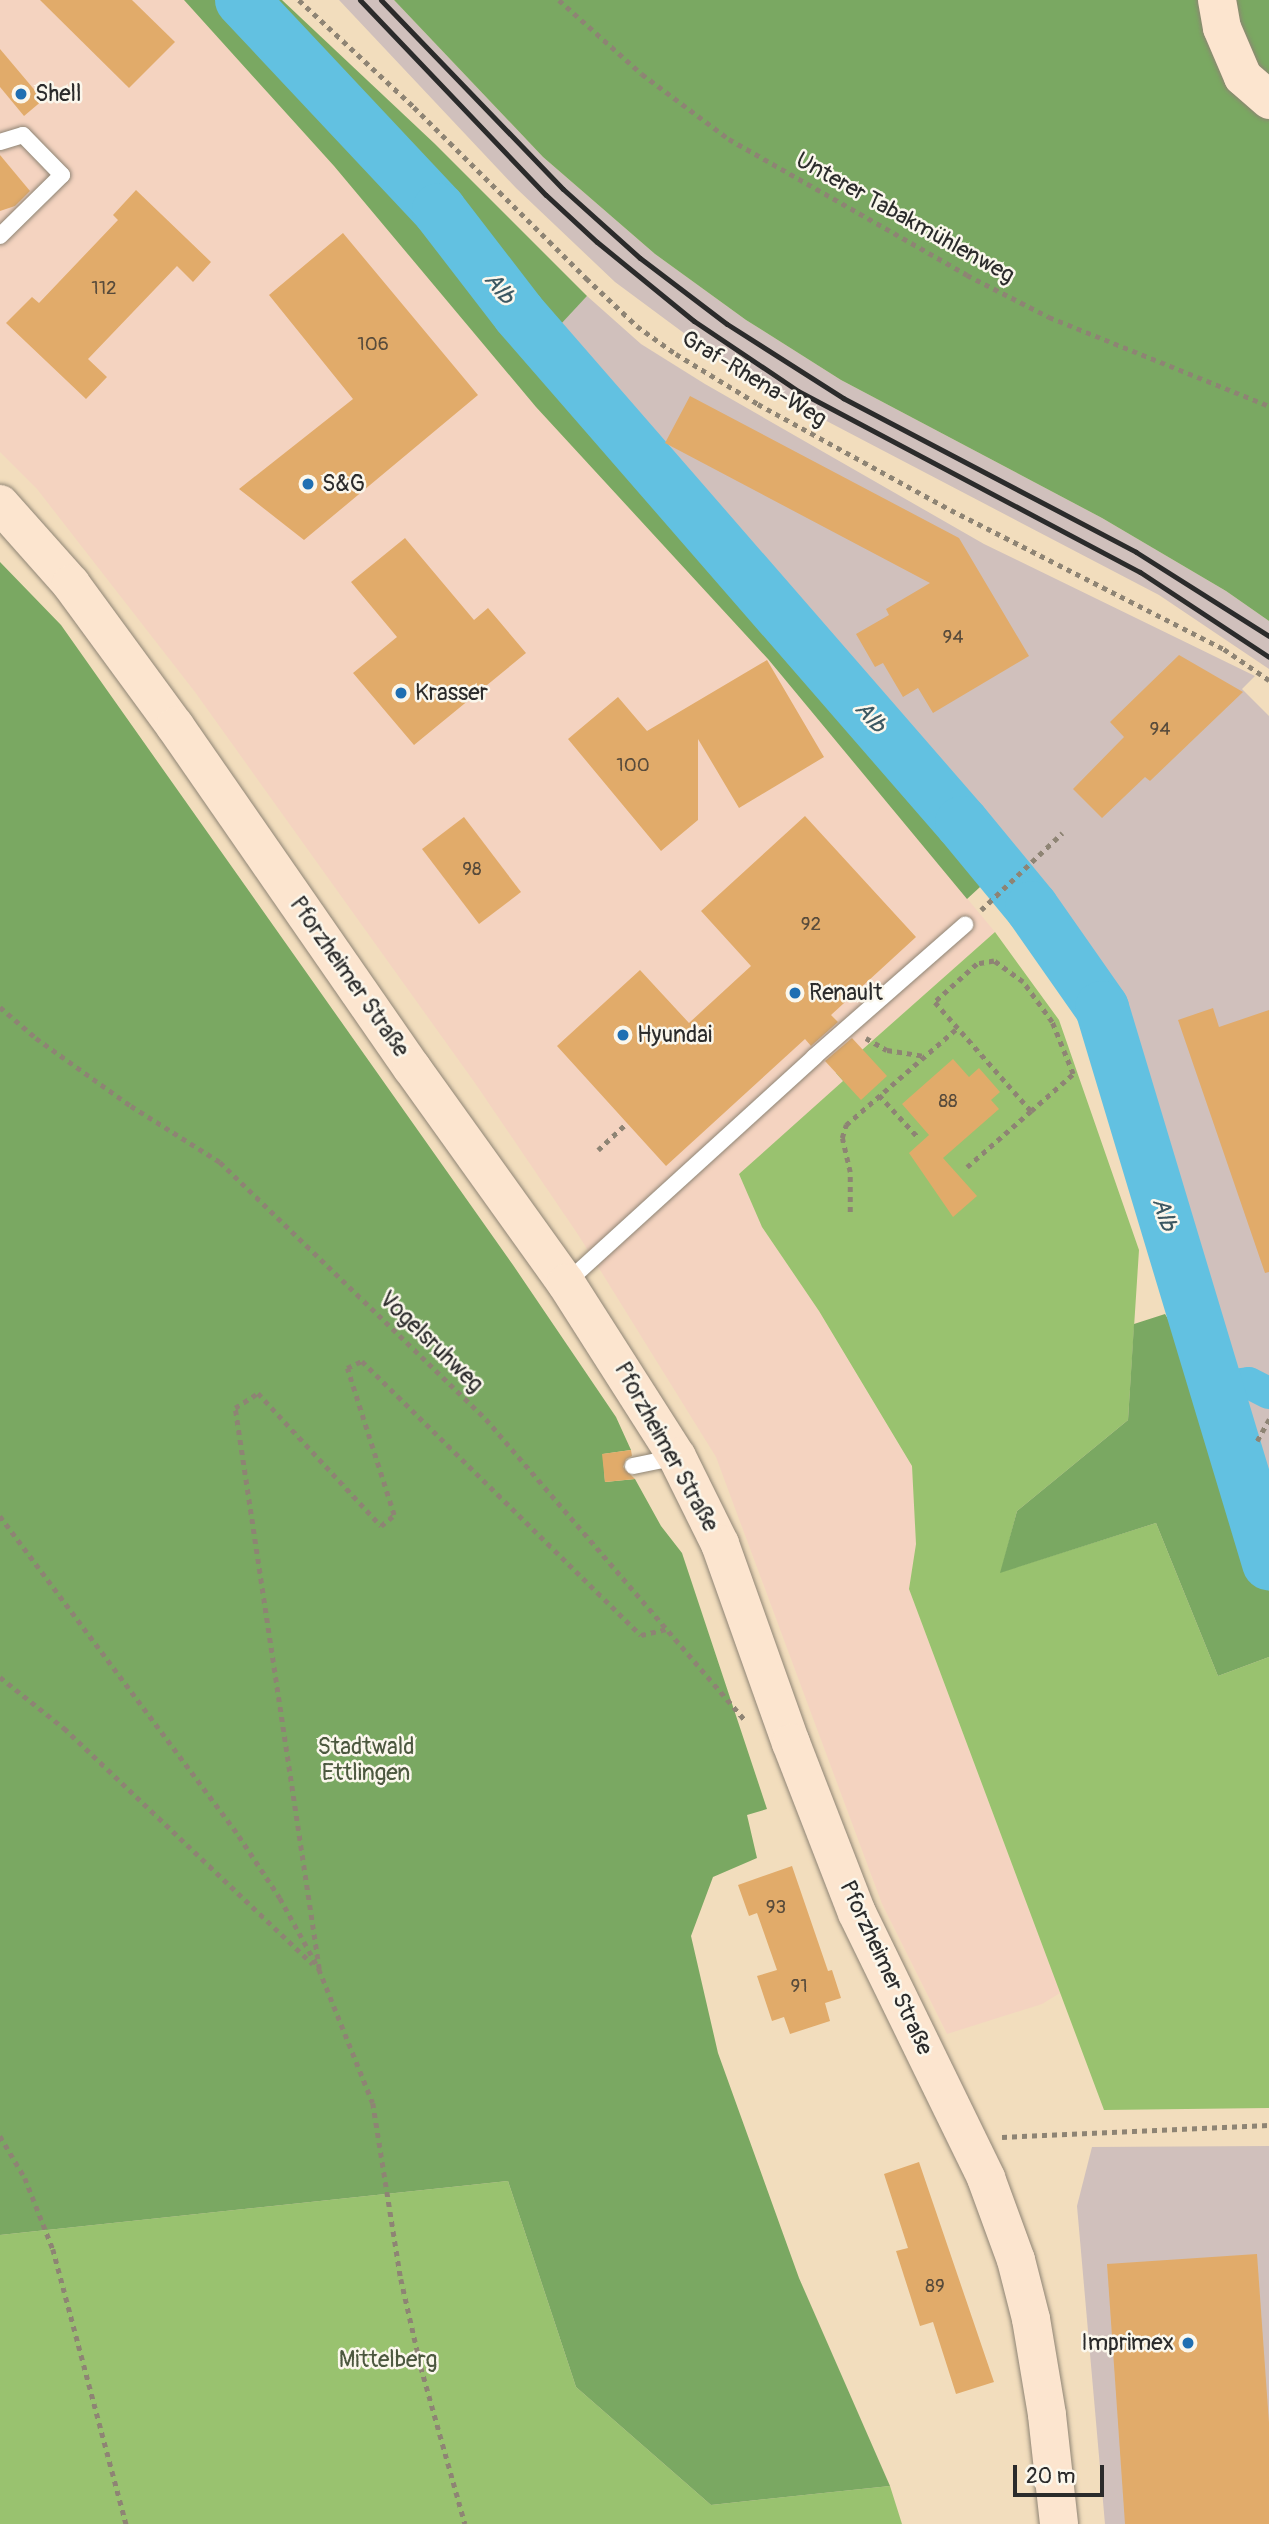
<!DOCTYPE html>
<meta charset="utf-8">
<style>
body{margin:0}
#map{position:relative;width:1269px;height:2524px;overflow:hidden;background:#f2ddbd;font-family:Pangolin,sans-serif}
div>[style]{position:absolute}
[style*='--x']{left:calc(var(--x)*1px);top:calc(var(--y)*1px);width:calc(var(--w)*1px);rotate:calc(var(--a)*1deg)}
.built>*{inset:0;background:#f4d3c0}
.industrial>*{inset:0;background:#d0c0bc}
.green>*{inset:0;background:#99c26f}
.forest>*{inset:0;background:#7aa862}
.canal>*{height:32px;margin:-16px;padding:0 16px;transform-origin:16px;border-radius:16px;background:#62c1e1}
.river>*{height:54px;margin:-27px;padding:0 27px;transform-origin:27px;border-radius:27px;background:#62c1e1}
.building>*{inset:0;background:#e1ab6a}
.path>*{height:4.5px;margin-top:-2.25px;transform-origin:0;background:repeating-linear-gradient(90deg,#8e8474 0 5px,transparent 0 10px)}
.roads{filter:drop-shadow(0 0 2px #8e8474) drop-shadow(0 0 2px #8e8474)}
.service>*{height:16px;margin:-8px;padding:0 8px;transform-origin:8px;border-radius:8px;background:#fff}
.secondary>*{height:38px;margin:-19px;padding:0 19px;transform-origin:19px;border-radius:19px;background:#fce5cf}
.rail>*{height:5px;margin:-2.5px;padding:0 2.5px;transform-origin:2.5px;border-radius:2.5px;background:#2b2b2b}
.dots>*{width:19px;height:19px;translate:-50% -50%;box-sizing:border-box;border:4px solid #fbf7ec;border-radius:50%}
span{translate:-50% -50%;white-space:nowrap;text-align:center;line-height:1.15;-webkit-text-stroke:5px #fbf7ec;paint-order:stroke}
.number-label{font-size:19px;color:#584b3b}
.number-label span{-webkit-text-stroke-width:0}
.poi-label{font-size:23px;color:#2b2b2b}
.left{translate:0 -50%;text-align:left}
.right{translate:-100% -50%;text-align:right}
.street-label{font-size:23px;color:#2b2b2b}
.park-label{font-size:23px;color:#4c583f}
.water-label{font-size:24px;color:#3c5862;font-style:italic}
.scale{position:absolute;left:1013px;top:2465px;width:91px;height:32px;box-sizing:border-box;border:4px solid #2b2b2b;border-top:0;padding-left:9px;font-size:21px;line-height:24px;white-space:nowrap;color:#2b2b2b;-webkit-text-stroke:5px #fbf7ec;paint-order:stroke}
</style>
<div id="map">
<div class="built">
<div style="clip-path:polygon(0 0,184px 0,334px 166px,536px 407px,768px 659px,995px 932px,836px 1073px,843px 1081px,762px 1227px,819px 1311px,912px 1466px,916px 1544px,909px 1589px,1060px 1993px,1042px 2004px,947px 2034px,882px 1904px,716px 1457px,579px 1236px,475px 1083px,195px 692px,37px 489px,0 452px)"></div>
</div>
<div class="industrial">
<div style="clip-path:polygon(339px 0,394px 0,543px 157px,655px 254px,746px 320px,841px 380px,1102px 518px,1226px 591px,1269px 621px,1269px 669px,1159px 595px,796px 405px,700px 345px,615px 282px,516px 188px)"></div>
<div style="clip-path:polygon(587px 296px,641px 344px,705px 384px,984px 544px,1255px 676px,1242px 689px,1269px 716px,1269px 1515px,1247px 1457px,1121px 1000px,1017px 853px,560px 324px)"></div>
<div style="clip-path:polygon(1269px 2146px,1269px 2524px,1105px 2524px,1077px 2206px,1092px 2147px)"></div>
</div>
<div class="green">
<div style="clip-path:polygon(995px 932px,1059px 1020px,1139px 1250px,1128px 1420px,1017px 1511px,1001px 1572px,1156px 1523px,1218px 1676px,1269px 1657px,1269px 2108px,1104px 2110px,909px 1589px,916px 1544px,912px 1466px,819px 1311px,762px 1227px,739px 1174px,843px 1081px,836px 1073px)"></div>
<div style="clip-path:polygon(508px 2181px,576px 2387px,711px 2505px,890px 2486px,902px 2524px,0 2524px,0 2235px)"></div>
</div>
<div class="forest">
<div style="clip-path:polygon(184px 0,282px 0,435px 144px,587px 296px,560px 325px,1017px 853px,967px 899px,768px 659px,536px 407px,334px 166px)"></div>
<div style="clip-path:polygon(394px 0,1269px 0,1269px 621px,1226px 591px,1102px 518px,841px 380px,746px 320px,655px 254px,543px 157px)"></div>
<div style="clip-path:polygon(0 562px,61px 625px,513px 1265px,616px 1417px,631px 1450px,603px 1454px,605px 1482px,635px 1479px,661px 1526px,682px 1553px,767px 1809px,747px 1815px,757px 1858px,713px 1877px,691px 1936px,718px 2053px,799px 2278px,890px 2486px,711px 2505px,576px 2387px,508px 2181px,0 2235px)"></div>
<div style="clip-path:polygon(1165px 1314px,1197px 1367px,1244px 1530px,1269px 1591px,1269px 1657px,1218px 1676px,1156px 1523px,1000px 1573px,1017px 1511px,1128px 1420px,1134px 1324px)"></div>
</div>
<div class="canal">
<div style="--x:1218;--y:1387;--w:31;--a:-7"></div>
<div style="--x:1249;--y:1383;--w:22;--a:27"></div>
</div>
<div class="river">
<div style="--x:242;--y:0;--w:288;--a:46.8"></div>
<div style="--x:439;--y:210;--w:131;--a:52.4"></div>
<div style="--x:519;--y:314;--w:675;--a:48.97"></div>
<div style="--x:962;--y:823;--w:110;--a:50.5"></div>
<div style="--x:1032;--y:908;--w:122;--a:55"></div>
<div style="--x:1102;--y:1008;--w:580;--a:73.25"></div>
</div>
<div class="building">
<div style="clip-path:polygon(40px 0,132px 0,175px 42px,129px 88px)"></div>
<div style="clip-path:polygon(0 49px,43px 100px,24px 116px,0 87px)"></div>
<div style="clip-path:polygon(0 155px,30px 191px,15px 206px,0 211px)"></div>
<div style="clip-path:polygon(136px 190px,211px 262px,193px 282px,177px 266px,88px 359px,107px 377px,86px 399px,6px 323px,32px 297px,39px 303px,118px 220px,113px 215px)"></div>
<div style="clip-path:polygon(343px 233px,478px 395px,304px 540px,239px 489px,353px 399px,269px 295px)"></div>
<div style="clip-path:polygon(690px 396px,959px 538px,1029px 656px,933px 713px,918px 688px,903px 697px,883px 663px,875px 667px,856px 634px,889px 615px,886px 609px,930px 583px,665px 443px)"></div>
<div style="clip-path:polygon(405px 538px,474px 620px,488px 608px,526px 653px,414px 745px,353px 673px,397px 637px,351px 582px)"></div>
<div style="clip-path:polygon(1179px 655px,1243px 692px,1150px 781px,1145px 777px,1102px 818px,1073px 789px,1124px 737px,1110px 722px)"></div>
<div style="clip-path:polygon(767px 660px,824px 757px,739px 808px,698px 739px,698px 820px,661px 851px,568px 739px,618px 697px,647px 731px)"></div>
<div style="clip-path:polygon(805px 816px,916px 937px,831px 1015px,838px 1022px,811px 1046px,805px 1039px,666px 1166px,557px 1046px,640px 970px,689px 1023px,751px 966px,701px 911px)"></div>
<div style="clip-path:polygon(464px 817px,521px 892px,479px 924px,422px 849px)"></div>
<div style="clip-path:polygon(1213px 1008px,1219px 1027px,1269px 1010px,1269px 1272px,1265px 1273px,1178px 1020px)"></div>
<div style="clip-path:polygon(852px 1038px,887px 1076px,861px 1100px,825px 1061px)"></div>
<div style="clip-path:polygon(953px 1059px,969px 1077px,979px 1068px,1000px 1092px,991px 1100px,999px 1109px,943px 1158px,977px 1196px,953px 1217px,909px 1153px,929px 1135px,902px 1104px)"></div>
<div style="clip-path:polygon(631px 1450px,632px 1456px,626px 1459px,623px 1467px,635px 1479px,605px 1482px,602px 1454px)"></div>
<div style="clip-path:polygon(792px 1866px,828px 1971px,832px 1970px,841px 1998px,825px 2003px,830px 2021px,790px 2034px,784px 2017px,772px 2021px,757px 1976px,777px 1970px,757px 1913px,749px 1916px,738px 1885px)"></div>
<div style="clip-path:polygon(919px 2162px,994px 2382px,956px 2394px,933px 2322px,920px 2326px,896px 2251px,908px 2248px,884px 2174px)"></div>
<div style="clip-path:polygon(1257px 2254px,1269px 2423px,1269px 2524px,1125px 2524px,1107px 2264px)"></div>
</div>
<div class="path">
<div style="--x:299;--y:0;--w:157;--a:42.9"></div>
<div style="--x:414;--y:107;--w:243;--a:44.8"></div>
<div style="--x:586;--y:278;--w:70;--a:43.3"></div>
<div style="--x:637;--y:326;--w:48;--a:35.7"></div>
<div style="--x:676;--y:354;--w:96;--a:31.4"></div>
<div style="--x:758;--y:404;--w:220;--a:28.8"></div>
<div style="--x:951;--y:510;--w:306;--a:27"></div>
<div style="--x:1224;--y:649;--w:55;--a:34.6"></div>
<div style="--x:559;--y:0;--w:111;--a:41.7"></div>
<div style="--x:642;--y:74;--w:109;--a:36.8"></div>
<div style="--x:729;--y:139;--w:274;--a:29.7"></div>
<div style="--x:967;--y:275;--w:92;--a:27.1"></div>
<div style="--x:1049;--y:317;--w:237;--a:22"></div>
<div style="--x:981;--y:910;--w:112;--a:-43.5"></div>
<div style="--x:0;--y:1007;--w:48;--a:40.7"></div>
<div style="--x:36;--y:1038;--w:117;--a:35.6"></div>
<div style="--x:131;--y:1106;--w:105;--a:32.2"></div>
<div style="--x:220;--y:1162;--w:370;--a:44"></div>
<div style="--x:486;--y:1419;--w:396;--a:49.3"></div>
<div style="--x:866;--y:1038;--w:24;--a:30"></div>
<div style="--x:887;--y:1050;--w:36;--a:9"></div>
<div style="--x:879;--y:1095;--w:56;--a:47.2"></div>
<div style="--x:598;--y:1150;--w:40;--a:-43"></div>
<div style="--x:967;--y:1167;--w:85;--a:-41.2"></div>
<div style="--x:1031;--y:1111;--w:56;--a:-41.4"></div>
<div style="--x:1073;--y:1074;--w:56;--a:-112"></div>
<div style="--x:1052;--y:1022;--w:49;--a:-125.9"></div>
<div style="--x:1023;--y:982;--w:36;--a:-144"></div>
<div style="--x:994;--y:961;--w:17;--a:170"></div>
<div style="--x:977;--y:964;--w:57;--a:137.9"></div>
<div style="--x:935;--y:1002;--w:145;--a:48.6"></div>
<div style="--x:850;--y:1212;--w:40;--a:-90"></div>
<div style="--x:850;--y:1172;--w:35;--a:-103"></div>
<div style="--x:842;--y:1138;--w:14;--a:-73"></div>
<div style="--x:846;--y:1125;--w:147;--a:-41.1"></div>
<div style="--x:1257;--y:1441;--w:25;--a:-61"></div>
<div style="--x:0;--y:1516;--w:399;--a:53.2"></div>
<div style="--x:239;--y:1836;--w:74;--a:56.5"></div>
<div style="--x:280;--y:1898;--w:81;--a:61.2"></div>
<div style="--x:319;--y:1969;--w:144;--a:68.1"></div>
<div style="--x:373;--y:2103;--w:178;--a:81"></div>
<div style="--x:401;--y:2279;--w:90;--a:77.2"></div>
<div style="--x:421;--y:2367;--w:163;--a:74.3"></div>
<div style="--x:0;--y:1677;--w:82;--a:38.6"></div>
<div style="--x:64;--y:1728;--w:343;--a:43.5"></div>
<div style="--x:319;--y:1969;--w:567;--a:-98.52"></div>
<div style="--x:235;--y:1408;--w:27;--a:-33"></div>
<div style="--x:258;--y:1393;--w:181;--a:47.2"></div>
<div style="--x:381;--y:1526;--w:17;--a:-40"></div>
<div style="--x:394;--y:1515;--w:154;--a:-107.7"></div>
<div style="--x:347;--y:1368;--w:17;--a:-25"></div>
<div style="--x:362;--y:1361;--w:391;--a:44.5"></div>
<div style="--x:641;--y:1635;--w:26;--a:-13"></div>
<div style="--x:0;--y:2136;--w:49;--a:59.2"></div>
<div style="--x:25;--y:2178;--w:76;--a:68.5"></div>
<div style="--x:53;--y:2249;--w:285;--a:75.1"></div>
<div style="--x:1002;--y:2137;--w:267;--a:-2.6"></div>
</div>
<div class="roads">
<div class="service">
<div style="--x:0;--y:142;--w:24;--a:-17"></div>
<div style="--x:23;--y:135;--w:56;--a:45.7"></div>
<div style="--x:62;--y:175;--w:87;--a:135.5"></div>
<div style="--x:566;--y:1283;--w:336;--a:-42.3"></div>
<div style="--x:814;--y:1057;--w:201;--a:-41.2"></div>
<div style="--x:633;--y:1466;--w:45;--a:-11.6"></div>
</div>
<div class="secondary">
<div style="--x:1217;--y:0;--w:28;--a:80"></div>
<div style="--x:1222;--y:28;--w:53;--a:66.8"></div>
<div style="--x:1243;--y:77;--w:35;--a:41"></div>
<div style="--x:0;--y:504;--w:107;--a:48.4"></div>
<div style="--x:71;--y:584;--w:176;--a:53.8"></div>
<div style="--x:175;--y:726;--w:416;--a:55.3"></div>
<div style="--x:412;--y:1068;--w:264;--a:54.4"></div>
<div style="--x:566;--y:1283;--w:206;--a:57.5"></div>
<div style="--x:677;--y:1457;--w:97;--a:63.7"></div>
<div style="--x:720;--y:1544;--w:211;--a:70.4"></div>
<div style="--x:791;--y:1743;--w:182;--a:68.8"></div>
<div style="--x:857;--y:1913;--w:295;--a:64"></div>
<div style="--x:986;--y:2178;--w:87;--a:69.9"></div>
<div style="--x:1016;--y:2260;--w:61;--a:75.7"></div>
<div style="--x:1031;--y:2319;--w:97;--a:80.5"></div>
<div style="--x:1047;--y:2415;--w:110;--a:83.7"></div>
</div>
</div>
<div class="rail">
<div style="--x:360;--y:0;--w:269;--a:46.4"></div>
<div style="--x:546;--y:195;--w:69;--a:42.7"></div>
<div style="--x:597;--y:242;--w:125;--a:39.2"></div>
<div style="--x:694;--y:321;--w:125;--a:33.9"></div>
<div style="--x:798;--y:391;--w:387;--a:27.9"></div>
<div style="--x:1140;--y:572;--w:154;--a:33.4"></div>
<div style="--x:381;--y:0;--w:262;--a:46.1"></div>
<div style="--x:563;--y:189;--w:103;--a:41.9"></div>
<div style="--x:640;--y:258;--w:109;--a:37.2"></div>
<div style="--x:727;--y:324;--w:138;--a:32.5"></div>
<div style="--x:843;--y:398;--w:331;--a:27.7"></div>
<div style="--x:1136;--y:552;--w:157;--a:32.3"></div>
</div>
<div class="dots">
<div style="left:21px;top:94px;background:#1f6fb2"></div>
<div style="left:308px;top:484px;background:#1f6fb2"></div>
<div style="left:401px;top:693px;background:#1f6fb2"></div>
<div style="left:795px;top:993px;background:#1f6fb2"></div>
<div style="left:623px;top:1035px;background:#1f6fb2"></div>
<div style="left:1188px;top:2343px;background:#1f6fb2"></div>
</div>
<div class="number-label">
<span style="left:104px;top:289px">112</span>
<span style="left:373px;top:345px">106</span>
<span style="left:953px;top:638px">94</span>
<span style="left:1160px;top:730px">94</span>
<span style="left:633px;top:766px">100</span>
<span style="left:472px;top:870px">98</span>
<span style="left:811px;top:925px">92</span>
<span style="left:948px;top:1102px">88</span>
<span style="left:776px;top:1908px">93</span>
<span style="left:799px;top:1987px">91</span>
<span style="left:935px;top:2287px">89</span>
</div>
<div class="poi-label">
<span class="left" style="left:35px;top:94px">Shell</span>
<span class="left" style="left:322px;top:484px">S&amp;G</span>
<span class="left" style="left:415px;top:693px">Krasser</span>
<span class="left" style="left:809px;top:993px">Renault</span>
<span class="left" style="left:637px;top:1035px">Hyundai</span>
<span class="right" style="left:1174px;top:2343px">Imprimex</span>
</div>
<div class="street-label">
<span style="left:905px;top:218px;rotate:29deg">Unterer Tabakmühlenweg</span>
<span style="left:754px;top:379px;rotate:31deg">Graf-Rhena-Weg</span>
<span style="left:349px;top:977px;rotate:55deg">Pforzheimer Straße</span>
<span style="left:431px;top:1342px;rotate:44deg">Vogelsruhweg</span>
<span style="left:666px;top:1447px;rotate:61deg">Pforzheimer Straße</span>
<span style="left:886px;top:1968px;rotate:65deg">Pforzheimer Straße</span>
</div>
<div class="park-label">
<span style="left:366px;top:1760px">Stadtwald<br>Ettlingen</span>
<span style="left:388px;top:2360px">Mittelberg</span>
</div>
<div class="water-label">
<span style="left:499px;top:288px;rotate:52deg">Alb</span>
<span style="left:870px;top:717px;rotate:49deg">Alb</span>
<span style="left:1164px;top:1214px;rotate:73deg">Alb</span>
</div>
<div class="scale">20 m</div>
</div>
